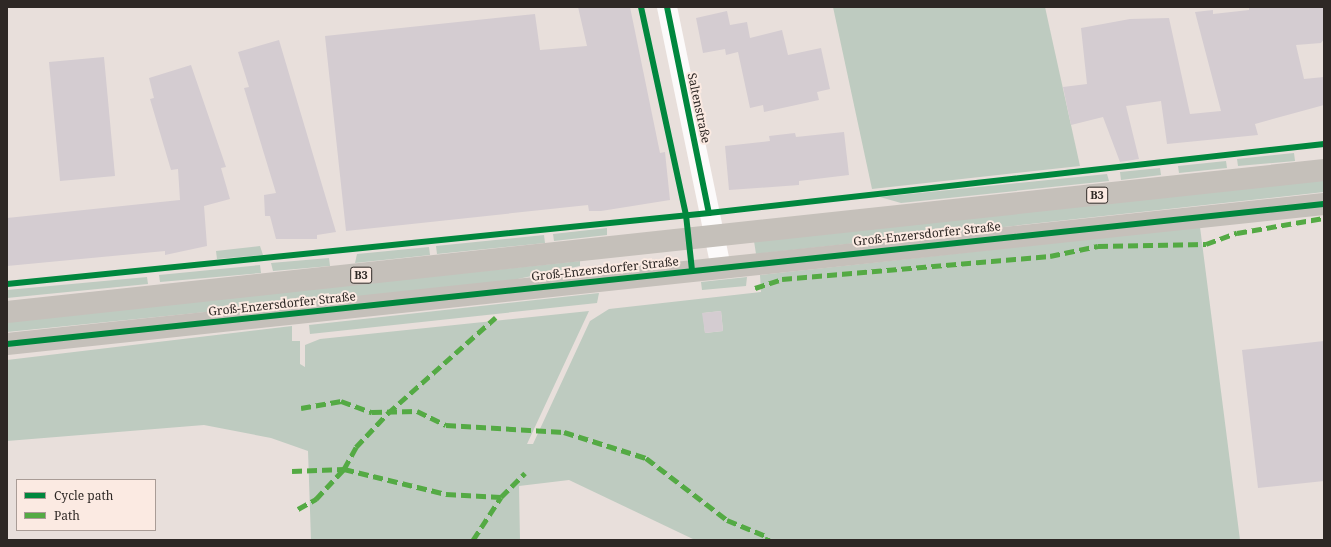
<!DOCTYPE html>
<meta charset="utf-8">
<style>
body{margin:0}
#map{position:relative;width:1331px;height:547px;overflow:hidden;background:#e8dfdb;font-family:"Noto Serif",serif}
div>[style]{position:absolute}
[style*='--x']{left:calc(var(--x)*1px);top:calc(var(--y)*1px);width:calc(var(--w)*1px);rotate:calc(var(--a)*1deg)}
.green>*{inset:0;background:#becbc0}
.building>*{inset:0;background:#d4ccd1}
.minor>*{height:20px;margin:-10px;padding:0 10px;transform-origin:10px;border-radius:10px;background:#fcfafa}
.primary>*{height:22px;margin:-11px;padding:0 11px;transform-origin:11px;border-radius:11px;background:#c5c0ba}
.quiet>*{height:5px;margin-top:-2.5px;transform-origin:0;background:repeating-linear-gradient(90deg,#54aa44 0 10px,transparent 0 15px)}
.cycleway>*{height:6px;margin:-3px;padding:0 3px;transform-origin:3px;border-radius:3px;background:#00873e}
span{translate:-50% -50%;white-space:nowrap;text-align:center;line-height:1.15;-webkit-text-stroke:4px #fbeae2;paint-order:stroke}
.shield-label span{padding:1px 3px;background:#fbeae2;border:1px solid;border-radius:3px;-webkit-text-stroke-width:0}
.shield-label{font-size:11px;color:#2e2825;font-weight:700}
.street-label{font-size:12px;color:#2e2825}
.frame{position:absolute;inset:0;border:8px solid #2e2825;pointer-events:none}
.legend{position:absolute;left:16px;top:479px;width:140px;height:52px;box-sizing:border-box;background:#fbeae2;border:1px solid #a99c96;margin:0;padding:5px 7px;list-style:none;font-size:12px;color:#2e2825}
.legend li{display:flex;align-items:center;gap:8px;height:20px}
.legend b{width:20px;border:1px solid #a99c96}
</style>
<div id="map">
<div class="green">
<div style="clip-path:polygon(833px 7px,1045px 7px,1080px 166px,872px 189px)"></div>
<div style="clip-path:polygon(1294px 153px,1295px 161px,1238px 166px,1237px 159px)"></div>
<div style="clip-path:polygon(1226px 161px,1227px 168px,1179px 173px,1178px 166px)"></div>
<div style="clip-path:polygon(1160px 168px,1161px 175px,1121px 180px,1120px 172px)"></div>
<div style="clip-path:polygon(1107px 174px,1109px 181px,901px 203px,880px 197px)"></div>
<div style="clip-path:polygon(1324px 179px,1324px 192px,756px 254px,754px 241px)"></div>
<div style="clip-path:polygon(evenodd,1200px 227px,1240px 540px,695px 540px,569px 480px,519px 486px,520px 540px,311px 540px,308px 451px,271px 438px,204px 425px,7px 441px,7px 360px,292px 326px,292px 341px,300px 341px,300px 364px,305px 367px,305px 345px,320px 339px,589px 311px,527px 444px,533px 444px,590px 321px,609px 309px,761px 292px,760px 275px,1200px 227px,721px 311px,723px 331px,705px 333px,703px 313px,721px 311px)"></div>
<div style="clip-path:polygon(607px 228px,607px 235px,554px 241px,553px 234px)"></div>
<div style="clip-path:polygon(544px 235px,545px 243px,437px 254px,436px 246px)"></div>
<div style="clip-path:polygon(260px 246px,263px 255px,217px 259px,216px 251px)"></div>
<div style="clip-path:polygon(429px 247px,430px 255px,355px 263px,357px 254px)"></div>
<div style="clip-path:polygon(329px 258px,330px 266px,273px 271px,271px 263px)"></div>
<div style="clip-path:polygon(580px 261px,580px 266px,503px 282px,7px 332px,7px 320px)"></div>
<div style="clip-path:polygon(260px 265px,261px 273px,160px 282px,159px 275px)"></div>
<div style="clip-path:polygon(147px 277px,148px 284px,7px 298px,7px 290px)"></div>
<div style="clip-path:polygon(747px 277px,746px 286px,702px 290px,701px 282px)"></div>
<div style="clip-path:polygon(599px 293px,597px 303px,310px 334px,309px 325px)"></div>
</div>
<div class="building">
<div style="clip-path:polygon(578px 7px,630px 7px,660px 153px,665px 152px,670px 200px,601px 211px,589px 211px,588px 205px,346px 231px,325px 36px,535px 14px,540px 50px,587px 46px)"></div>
<div style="clip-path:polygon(1249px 7px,1324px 7px,1324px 39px,1321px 43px,1296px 45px,1304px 79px,1324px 77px,1324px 105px,1255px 124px,1258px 135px,1167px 144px,1161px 101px,1126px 106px,1139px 159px,1120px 162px,1103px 117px,1071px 125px,1063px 87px,1087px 84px,1081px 28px,1130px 19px,1169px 18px,1190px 114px,1221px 111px,1195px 12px,1213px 10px,1213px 14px,1249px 10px)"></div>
<div style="clip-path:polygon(727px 11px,730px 25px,747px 22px,750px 38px,782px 30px,788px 55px,821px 48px,830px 89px,817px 92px,819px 100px,764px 112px,763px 105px,750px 108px,738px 52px,726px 55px,725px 49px,703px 53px,696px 18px)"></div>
<div style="clip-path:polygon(279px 40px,336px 232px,317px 235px,317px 239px,276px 239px,270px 216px,265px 216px,264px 195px,276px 193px,244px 88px,249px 87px,238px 52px)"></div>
<div style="clip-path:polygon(104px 57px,115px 176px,60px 181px,49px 62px)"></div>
<div style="clip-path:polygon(191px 65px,226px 167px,221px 168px,230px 199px,204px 206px,207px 246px,165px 255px,165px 251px,7px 266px,7px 218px,180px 200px,178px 169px,171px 170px,150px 99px,154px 98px,149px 78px)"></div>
<div style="clip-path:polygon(844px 132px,849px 175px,799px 181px,799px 185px,729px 190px,725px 146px,770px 141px,769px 136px,795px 133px,796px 137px)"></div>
<div style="clip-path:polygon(721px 311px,723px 331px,705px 333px,702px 313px)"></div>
<div style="clip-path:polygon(1324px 341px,1324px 481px,1258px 488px,1242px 350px)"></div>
</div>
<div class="minor">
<div style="--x:667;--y:7;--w:266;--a:78.3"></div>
</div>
<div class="primary">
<div style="--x:7;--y:312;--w:1325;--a:-6.15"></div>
<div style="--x:7;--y:344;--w:1324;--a:-6.07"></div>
</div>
<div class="quiet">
<div style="--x:755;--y:288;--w:28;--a:-18"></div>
<div style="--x:782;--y:279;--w:269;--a:-4.9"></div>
<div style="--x:1050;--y:256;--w:49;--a:-11.8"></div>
<div style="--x:1098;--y:246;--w:108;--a:-1.1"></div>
<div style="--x:1206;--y:244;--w:33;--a:-20"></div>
<div style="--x:1237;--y:233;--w:88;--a:-9.8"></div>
<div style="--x:301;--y:408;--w:41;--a:-9.9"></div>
<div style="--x:341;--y:401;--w:33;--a:20"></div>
<div style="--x:372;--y:412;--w:45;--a:-1.3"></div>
<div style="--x:417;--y:411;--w:32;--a:26"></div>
<div style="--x:446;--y:425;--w:118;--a:3.4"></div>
<div style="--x:564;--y:432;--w:86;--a:17.6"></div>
<div style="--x:646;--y:458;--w:102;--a:37.4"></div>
<div style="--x:727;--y:520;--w:44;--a:22.5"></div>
<div style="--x:768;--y:537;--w:3;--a:108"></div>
<div style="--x:292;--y:471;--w:52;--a:-2.2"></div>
<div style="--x:344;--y:469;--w:105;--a:13.8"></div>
<div style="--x:446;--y:494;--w:55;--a:3.1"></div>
<div style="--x:298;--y:509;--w:21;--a:-29"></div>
<div style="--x:316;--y:499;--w:41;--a:-47"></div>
<div style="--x:344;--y:469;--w:25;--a:-61"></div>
<div style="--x:356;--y:447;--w:47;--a:-46.7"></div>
<div style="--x:388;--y:413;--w:144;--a:-41.6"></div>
<div style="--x:473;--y:540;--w:51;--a:-56.9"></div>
<div style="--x:501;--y:497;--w:34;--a:-45"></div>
</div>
<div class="cycleway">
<div style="--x:641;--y:7;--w:213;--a:77.8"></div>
<div style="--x:686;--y:215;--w:55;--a:83.8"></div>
<div style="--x:667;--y:7;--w:210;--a:78.5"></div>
<div style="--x:7;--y:284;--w:706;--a:-5.78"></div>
<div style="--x:709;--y:213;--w:619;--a:-6.4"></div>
<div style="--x:7;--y:344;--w:1324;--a:-6.07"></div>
</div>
<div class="shield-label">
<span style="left:1097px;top:195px">B3</span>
<span style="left:361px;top:275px">B3</span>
</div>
<div class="street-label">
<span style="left:699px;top:108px;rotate:78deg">Saltenstraße</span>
<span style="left:927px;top:234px;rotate:-6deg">Groß-Enzersdorfer Straße</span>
<span style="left:605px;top:269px;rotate:-6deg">Groß-Enzersdorfer Straße</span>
<span style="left:282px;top:304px;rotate:-6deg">Groß-Enzersdorfer Straße</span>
</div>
<div class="frame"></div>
<ul class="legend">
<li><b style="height:5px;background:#00873e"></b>Cycle path</li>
<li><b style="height:5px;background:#54aa44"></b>Path</li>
</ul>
</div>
